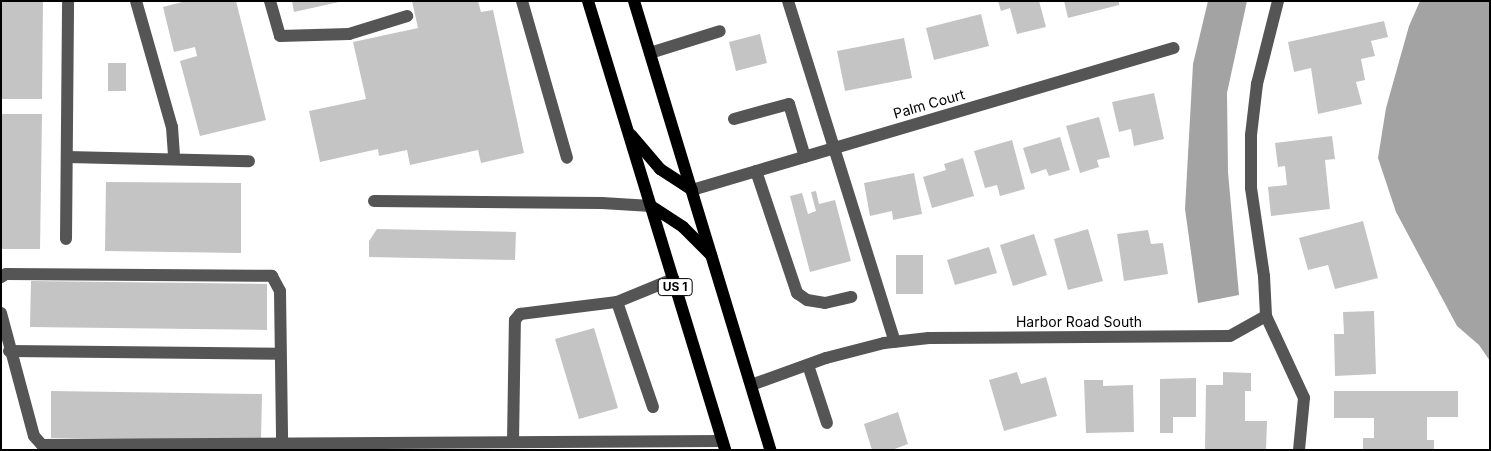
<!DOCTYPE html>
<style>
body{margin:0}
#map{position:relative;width:1491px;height:451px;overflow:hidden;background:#fff;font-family:Inter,sans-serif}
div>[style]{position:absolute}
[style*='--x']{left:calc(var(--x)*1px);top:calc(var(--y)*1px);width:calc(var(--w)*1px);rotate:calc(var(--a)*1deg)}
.water>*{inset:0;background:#a3a3a3}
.building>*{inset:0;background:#c4c4c4}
.minor>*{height:12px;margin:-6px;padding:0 6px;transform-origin:6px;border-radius:6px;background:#555}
.major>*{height:12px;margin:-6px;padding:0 6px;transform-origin:6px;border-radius:6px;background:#000}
span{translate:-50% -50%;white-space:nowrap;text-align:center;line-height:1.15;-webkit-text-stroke:4px #fff;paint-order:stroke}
.shield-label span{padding:1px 4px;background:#fff;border:1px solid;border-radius:4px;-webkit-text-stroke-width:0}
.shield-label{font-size:12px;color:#000;font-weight:700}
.street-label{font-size:14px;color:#000}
.frame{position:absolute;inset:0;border:2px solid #000;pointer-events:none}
</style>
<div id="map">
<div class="water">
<div style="clip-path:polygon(1208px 1px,1247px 1px,1227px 93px,1228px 172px,1239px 295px,1198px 303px,1185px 209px,1193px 64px)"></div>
<div style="clip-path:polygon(1420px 1px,1490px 1px,1490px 361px,1479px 345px,1457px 326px,1396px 212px,1378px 158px,1386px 108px,1409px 26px)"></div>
</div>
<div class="building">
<div style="clip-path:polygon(1px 1px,43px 1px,42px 99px,1px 99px)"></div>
<div style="clip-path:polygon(186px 1px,236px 1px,266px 120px,200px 136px,180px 61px,197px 56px,195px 47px,174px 52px,163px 7px)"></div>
<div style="clip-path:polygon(292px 1px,339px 1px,339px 2px,294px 12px)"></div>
<div style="clip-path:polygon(412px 1px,478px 1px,481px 12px,493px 10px,524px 153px,481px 163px,478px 150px,410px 165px,407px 150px,379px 156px,378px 149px,320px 162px,309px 111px,366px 99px,353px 42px,418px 28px)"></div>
<div style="clip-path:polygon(998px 1px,1039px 1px,1046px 27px,1017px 34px,1010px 8px,1001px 11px)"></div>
<div style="clip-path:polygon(1064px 1px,1119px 1px,1119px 5px,1068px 18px)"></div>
<div style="clip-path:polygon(981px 14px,989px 46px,934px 60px,926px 28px)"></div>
<div style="clip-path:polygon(1384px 21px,1388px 37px,1371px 41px,1375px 56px,1361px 59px,1365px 80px,1356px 82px,1362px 104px,1318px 114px,1311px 68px,1294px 72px,1288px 42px)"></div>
<div style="clip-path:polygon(760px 34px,767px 63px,736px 71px,729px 42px)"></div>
<div style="clip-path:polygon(904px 38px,912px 78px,845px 91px,837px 51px)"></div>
<div style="clip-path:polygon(108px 63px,126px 63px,126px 91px,108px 91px)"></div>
<div style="clip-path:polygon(1154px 93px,1164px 139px,1134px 146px,1131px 129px,1119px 132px,1112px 102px)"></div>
<div style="clip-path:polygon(1px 114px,42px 114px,40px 249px,1px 249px)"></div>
<div style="clip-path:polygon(1099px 117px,1110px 157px,1097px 160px,1099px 167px,1080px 173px,1066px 126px)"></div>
<div style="clip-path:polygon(1332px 136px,1335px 159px,1325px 160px,1330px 209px,1271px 216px,1268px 187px,1287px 185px,1285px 166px,1278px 167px,1275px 143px)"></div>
<div style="clip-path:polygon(1060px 137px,1070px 170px,1049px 176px,1046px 169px,1031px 174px,1023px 148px)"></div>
<div style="clip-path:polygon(1012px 140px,1025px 189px,1000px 196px,997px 185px,985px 188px,974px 151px)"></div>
<div style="clip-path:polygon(963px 158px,974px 196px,932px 208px,923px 177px,946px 170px,944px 164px)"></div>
<div style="clip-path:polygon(914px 173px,922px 214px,893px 220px,892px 211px,870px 216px,864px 183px)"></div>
<div style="clip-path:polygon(106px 182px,241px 183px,241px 253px,105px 251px)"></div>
<div style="clip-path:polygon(816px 191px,819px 204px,835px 200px,851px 261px,810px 272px,790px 196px,802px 193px,808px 214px,816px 211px,811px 192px)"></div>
<div style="clip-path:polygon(1363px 221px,1378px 278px,1335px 289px,1328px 265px,1308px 270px,1299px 238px)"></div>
<div style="clip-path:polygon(377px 229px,516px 232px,515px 260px,369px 257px,369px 241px)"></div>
<div style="clip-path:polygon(1088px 229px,1103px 281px,1068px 290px,1054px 239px)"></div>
<div style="clip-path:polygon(1148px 230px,1151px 244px,1163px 243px,1168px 274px,1124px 281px,1117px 234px)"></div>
<div style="clip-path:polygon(1034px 234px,1047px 275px,1013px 286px,1000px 245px)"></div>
<div style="clip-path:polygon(989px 247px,997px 273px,955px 285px,947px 260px)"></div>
<div style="clip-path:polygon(896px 255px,923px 255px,923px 294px,896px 294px)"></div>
<div style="clip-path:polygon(31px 281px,267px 284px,267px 330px,30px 327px)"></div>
<div style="clip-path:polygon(1374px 311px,1376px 374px,1335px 376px,1334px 334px,1344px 334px,1343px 312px)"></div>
<div style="clip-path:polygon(594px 328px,618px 408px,579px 419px,555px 339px)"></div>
<div style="clip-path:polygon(1017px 372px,1021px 384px,1046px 377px,1057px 416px,1004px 431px,989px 380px)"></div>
<div style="clip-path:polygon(1223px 372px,1251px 373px,1251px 391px,1245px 391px,1245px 421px,1267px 421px,1266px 450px,1205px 449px,1206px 385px,1223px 385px)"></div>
<div style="clip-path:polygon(1196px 378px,1196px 417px,1173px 417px,1173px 433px,1160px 433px,1160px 379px)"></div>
<div style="clip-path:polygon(1084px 380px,1103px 380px,1103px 386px,1133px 385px,1134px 432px,1086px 433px)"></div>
<div style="clip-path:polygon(51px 391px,262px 394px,261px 440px,51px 438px)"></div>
<div style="clip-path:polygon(1334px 391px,1458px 391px,1458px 417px,1427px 417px,1427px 440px,1434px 440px,1434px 450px,1363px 450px,1363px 438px,1374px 438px,1374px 418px,1334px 418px)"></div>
<div style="clip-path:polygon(898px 412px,908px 444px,892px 450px,872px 450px,864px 424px)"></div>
</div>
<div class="minor">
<div style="--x:136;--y:1;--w:131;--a:74.1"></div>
<div style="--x:172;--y:127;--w:32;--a:86"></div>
<div style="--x:270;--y:1;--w:36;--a:74"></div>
<div style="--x:280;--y:36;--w:69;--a:-1.7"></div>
<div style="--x:349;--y:34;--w:61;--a:-17.2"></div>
<div style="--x:522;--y:1;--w:163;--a:74"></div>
<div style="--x:788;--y:1;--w:357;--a:72.6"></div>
<div style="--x:1278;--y:1;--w:86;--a:104.2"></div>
<div style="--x:1257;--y:84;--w:51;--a:96.7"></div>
<div style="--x:1251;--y:135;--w:53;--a:90"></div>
<div style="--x:1251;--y:188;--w:89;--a:81.6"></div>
<div style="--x:1264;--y:276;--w:40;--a:87.1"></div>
<div style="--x:1266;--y:316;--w:90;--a:65.1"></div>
<div style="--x:1304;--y:398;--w:52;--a:95.5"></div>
<div style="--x:650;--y:53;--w:73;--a:-17.4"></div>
<div style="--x:734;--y:119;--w:57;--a:-15.3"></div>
<div style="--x:789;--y:104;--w:55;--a:73.2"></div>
<div style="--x:67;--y:157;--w:182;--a:1.3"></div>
<div style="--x:756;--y:171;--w:129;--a:71.4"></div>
<div style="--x:797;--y:293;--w:12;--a:35"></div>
<div style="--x:807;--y:300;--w:18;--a:9"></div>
<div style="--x:825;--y:303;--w:27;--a:-13"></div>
<div style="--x:692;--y:190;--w:502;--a:-16.42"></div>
<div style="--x:374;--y:201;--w:228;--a:0.5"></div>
<div style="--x:602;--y:203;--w:49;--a:3.5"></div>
<div style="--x:66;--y:239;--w:238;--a:-89.5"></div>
<div style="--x:1;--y:277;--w:6;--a:-31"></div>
<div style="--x:6;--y:274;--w:266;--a:0.4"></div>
<div style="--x:272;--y:276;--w:17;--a:62"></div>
<div style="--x:280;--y:291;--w:152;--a:89.2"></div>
<div style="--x:617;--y:302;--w:111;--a:71.1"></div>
<div style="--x:1;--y:313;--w:127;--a:75"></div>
<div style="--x:34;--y:436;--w:12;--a:48"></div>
<div style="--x:42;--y:445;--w:680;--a:-0.34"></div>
<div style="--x:9;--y:351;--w:271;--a:0.6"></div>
<div style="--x:808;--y:365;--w:61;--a:71.9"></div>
<div style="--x:751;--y:385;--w:80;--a:-19.8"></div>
<div style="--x:826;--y:358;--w:60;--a:-14.5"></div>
<div style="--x:884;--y:343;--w:45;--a:-6.3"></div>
<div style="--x:929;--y:338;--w:301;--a:-0.4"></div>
<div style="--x:1230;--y:336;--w:41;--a:-29.1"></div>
<div style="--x:513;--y:442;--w:122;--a:-89.1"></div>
<div style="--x:515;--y:320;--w:8;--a:-50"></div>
<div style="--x:520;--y:314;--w:98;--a:-7.1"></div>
<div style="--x:617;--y:302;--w:61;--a:-22.3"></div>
</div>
<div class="major">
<div style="--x:588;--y:1;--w:469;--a:73"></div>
<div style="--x:634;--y:1;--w:469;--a:73.1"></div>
<div style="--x:631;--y:135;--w:45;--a:49.5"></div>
<div style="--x:660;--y:169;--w:38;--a:33"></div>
<div style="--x:651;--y:206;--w:38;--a:33"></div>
<div style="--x:683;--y:227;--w:40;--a:45"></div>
</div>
<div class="shield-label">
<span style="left:675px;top:287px">US 1</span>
</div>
<div class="street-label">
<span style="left:929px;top:104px;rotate:-16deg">Palm Court</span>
<span style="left:1079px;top:322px">Harbor Road South</span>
</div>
<div class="frame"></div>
</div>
